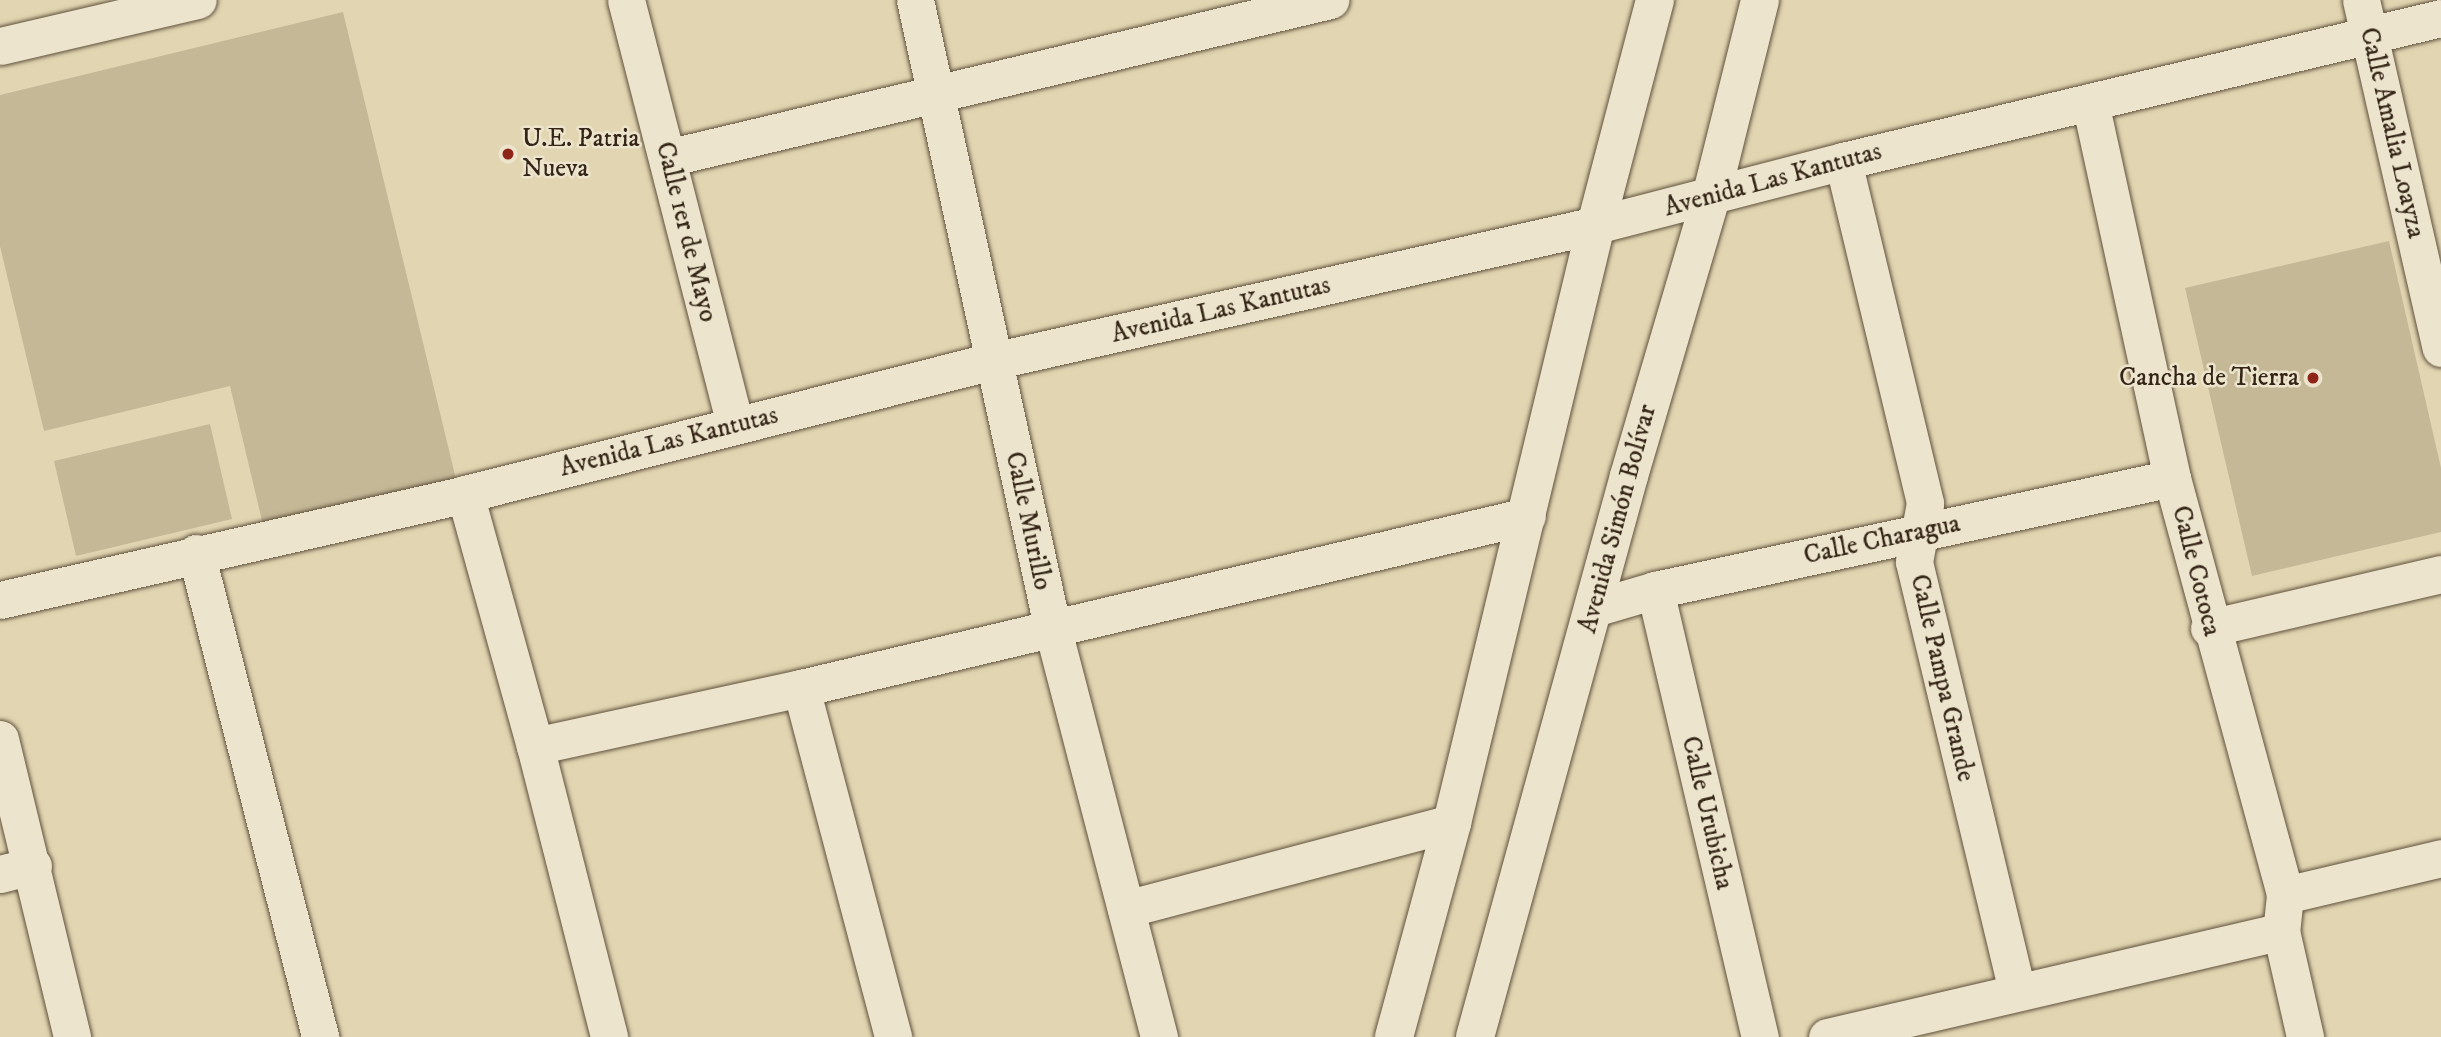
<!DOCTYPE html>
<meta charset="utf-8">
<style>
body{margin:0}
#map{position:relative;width:2441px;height:1037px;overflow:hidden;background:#e2d6b2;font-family:"IM FELL DW Pica",serif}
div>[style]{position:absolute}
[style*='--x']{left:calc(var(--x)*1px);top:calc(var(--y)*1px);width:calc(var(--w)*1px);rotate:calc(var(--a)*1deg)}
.green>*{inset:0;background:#c4b897}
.roads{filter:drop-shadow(0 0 2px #60513d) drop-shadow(0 0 2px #60513d)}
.street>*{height:37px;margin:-18.5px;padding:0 18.5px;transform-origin:18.5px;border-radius:18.5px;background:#ece4cd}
.secondary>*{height:38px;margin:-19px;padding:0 19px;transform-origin:19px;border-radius:19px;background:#ece4cd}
.dots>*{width:19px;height:19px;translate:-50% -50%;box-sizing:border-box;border:4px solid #ece4cd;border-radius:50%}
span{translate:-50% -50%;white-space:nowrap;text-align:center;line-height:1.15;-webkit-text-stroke:5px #ece4cd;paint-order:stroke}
.street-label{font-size:26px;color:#342516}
.poi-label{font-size:26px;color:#342516}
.left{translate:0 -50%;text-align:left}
.right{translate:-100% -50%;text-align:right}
</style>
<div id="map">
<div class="green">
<div style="clip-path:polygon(343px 12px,456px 479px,263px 525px,230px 386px,44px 431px,0 246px,0 95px)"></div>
<div style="clip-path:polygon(2389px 241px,2441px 468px,2441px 532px,2252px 576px,2185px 288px)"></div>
<div style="clip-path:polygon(210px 424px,232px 519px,76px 556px,54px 461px)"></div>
</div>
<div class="roads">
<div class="street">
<div style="--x:626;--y:0;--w:438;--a:75.6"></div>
<div style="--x:915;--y:0;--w:641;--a:77.66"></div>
<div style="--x:1052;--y:626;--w:425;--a:75.4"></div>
<div style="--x:2361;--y:0;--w:357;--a:77.1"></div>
<div style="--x:0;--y:46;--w:203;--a:-13.1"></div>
<div style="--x:2090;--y:102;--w:385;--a:77.7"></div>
<div style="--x:2172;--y:478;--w:432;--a:74.8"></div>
<div style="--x:2285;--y:895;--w:36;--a:96"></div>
<div style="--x:2281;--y:931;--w:109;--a:77.2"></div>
<div style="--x:667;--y:158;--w:682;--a:-13.4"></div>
<div style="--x:1843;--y:161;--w:352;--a:76.5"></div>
<div style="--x:1925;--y:503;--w:60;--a:100.6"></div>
<div style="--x:1914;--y:562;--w:441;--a:76.5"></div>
<div style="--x:465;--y:494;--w:262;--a:74.5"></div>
<div style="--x:535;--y:746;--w:300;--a:75.7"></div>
<div style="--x:196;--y:553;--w:500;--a:75.6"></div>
<div style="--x:1655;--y:590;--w:459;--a:76.8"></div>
<div style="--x:0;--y:600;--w:477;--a:-12.8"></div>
<div style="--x:465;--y:494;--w:544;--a:-14.14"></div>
<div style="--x:993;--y:361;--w:618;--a:-12.71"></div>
<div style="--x:1596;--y:225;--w:255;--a:-14.5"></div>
<div style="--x:1843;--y:161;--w:615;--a:-13.45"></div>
<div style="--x:1594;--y:608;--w:64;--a:-16.4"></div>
<div style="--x:1655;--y:590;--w:529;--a:-12.22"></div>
<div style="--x:2209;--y:628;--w:238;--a:-13.1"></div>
<div style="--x:801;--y:688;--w:361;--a:75.2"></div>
<div style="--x:0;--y:739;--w:307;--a:76.4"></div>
<div style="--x:535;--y:746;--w:272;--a:-12.3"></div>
<div style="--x:801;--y:688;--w:746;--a:-13.33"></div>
<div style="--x:0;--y:874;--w:34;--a:-14"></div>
<div style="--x:2285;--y:895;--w:160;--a:-13.3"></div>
<div style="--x:1126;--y:909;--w:337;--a:-14.8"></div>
<div style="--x:1827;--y:1037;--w:466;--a:-13.1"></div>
</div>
<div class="secondary">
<div style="--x:1394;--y:1037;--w:222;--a:-74.8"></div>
<div style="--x:1452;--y:823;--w:615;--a:-76.46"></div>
<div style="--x:1596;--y:225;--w:233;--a:-75.3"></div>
<div style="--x:1475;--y:1037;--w:582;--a:-74.65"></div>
<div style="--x:1629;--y:476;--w:291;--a:-73.6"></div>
<div style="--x:1711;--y:197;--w:203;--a:-76"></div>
</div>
</div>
<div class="dots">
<div style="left:508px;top:154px;background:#8f2418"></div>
<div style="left:2313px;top:378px;background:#8f2418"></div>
</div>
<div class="street-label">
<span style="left:2392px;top:133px;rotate:77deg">Calle Amalia Loayza</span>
<span style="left:1773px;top:180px;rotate:-15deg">Avenida Las Kantutas</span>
<span style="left:686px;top:232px;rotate:76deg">Calle 1er de Mayo</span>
<span style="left:1221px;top:310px;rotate:-13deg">Avenida Las Kantutas</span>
<span style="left:669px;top:442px;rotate:-14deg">Avenida Las Kantutas</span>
<span style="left:1618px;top:519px;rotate:-75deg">Avenida Simón Bolívar</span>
<span style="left:1028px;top:521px;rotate:78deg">Calle Murillo</span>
<span style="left:1882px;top:540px;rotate:-12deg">Calle Charagua</span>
<span style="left:2196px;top:571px;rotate:76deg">Calle Cotoca</span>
<span style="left:1942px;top:678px;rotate:77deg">Calle Pampa Grande</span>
<span style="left:1707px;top:813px;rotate:77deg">Calle Urubicha</span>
</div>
<div class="poi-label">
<span class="left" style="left:522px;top:154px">U.E. Patria<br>Nueva</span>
<span class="right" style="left:2299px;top:378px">Cancha de Tierra</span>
</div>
</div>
